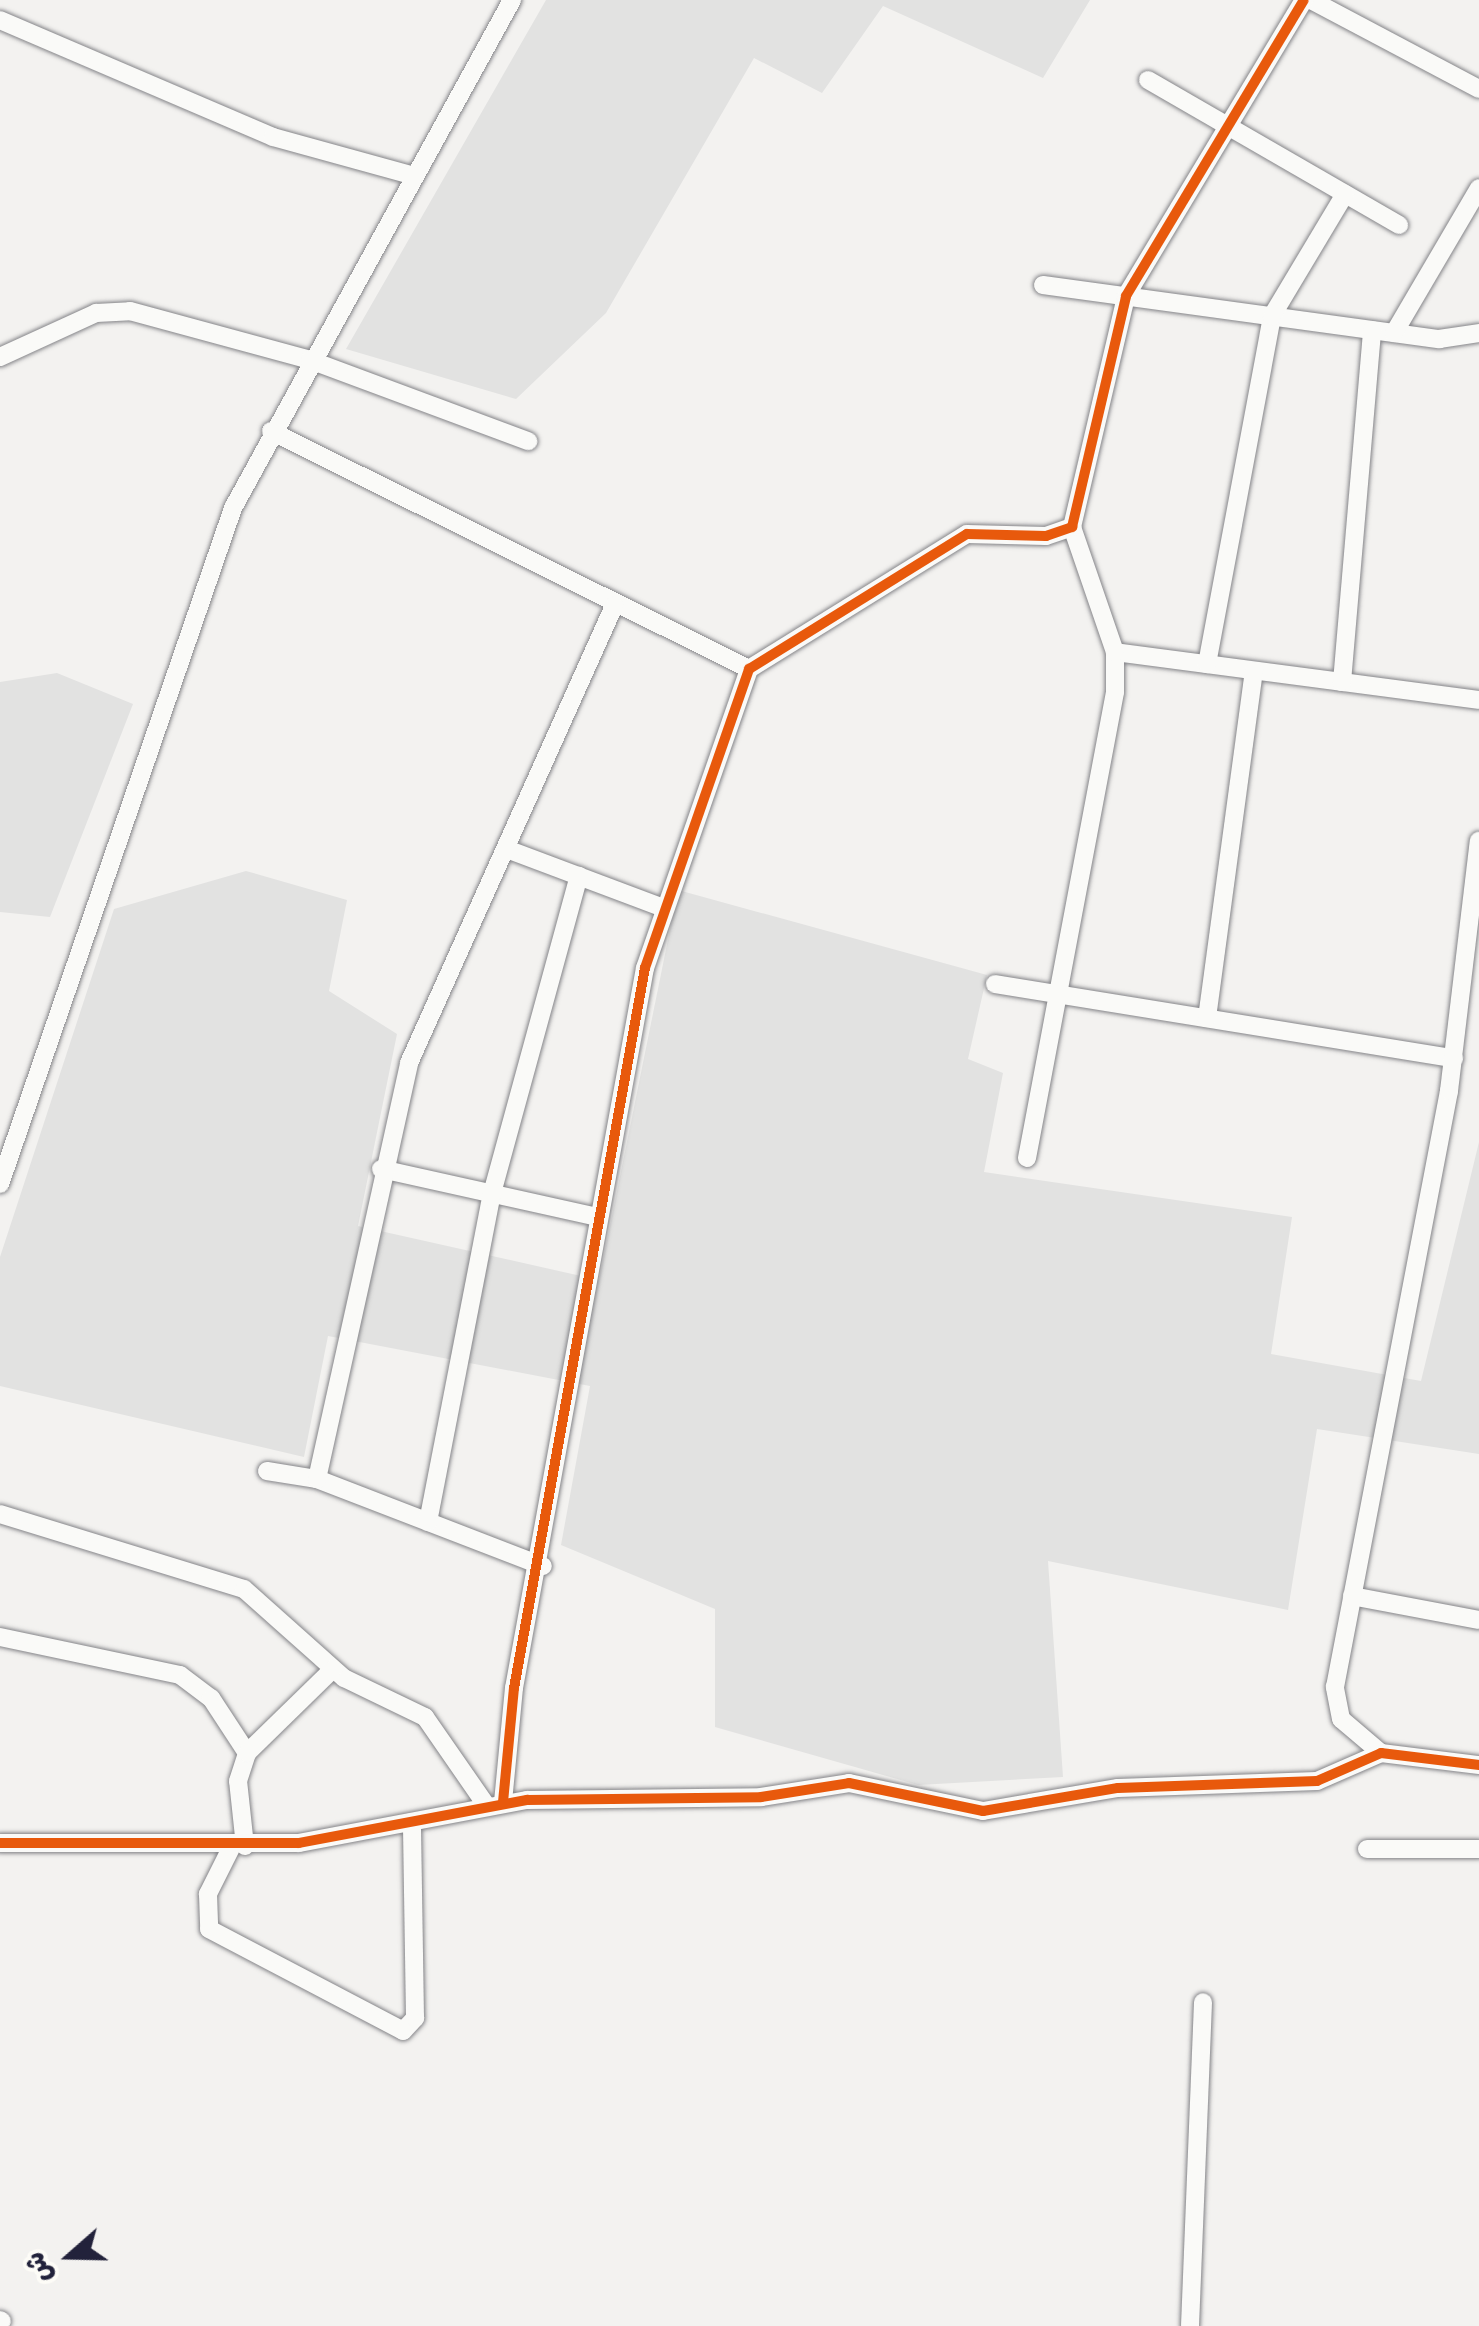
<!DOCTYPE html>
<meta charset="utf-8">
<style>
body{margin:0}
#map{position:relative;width:1479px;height:2326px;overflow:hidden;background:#f3f2f0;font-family:Dekko,"Playpen Sans Arabic",sans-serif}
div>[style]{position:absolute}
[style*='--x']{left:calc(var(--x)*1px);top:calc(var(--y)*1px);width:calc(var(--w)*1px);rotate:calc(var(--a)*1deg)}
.green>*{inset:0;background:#e2e2e1}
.roads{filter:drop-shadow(0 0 2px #848488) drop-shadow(0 0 2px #848488)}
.street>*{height:18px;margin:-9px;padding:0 9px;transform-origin:9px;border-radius:9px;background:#fafaf8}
.cycleway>*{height:10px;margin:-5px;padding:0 5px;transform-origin:5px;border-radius:5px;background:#e8590c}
span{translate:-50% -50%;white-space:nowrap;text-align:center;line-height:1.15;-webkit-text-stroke:9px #fdfcf7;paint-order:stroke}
.north{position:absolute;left:20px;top:2206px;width:100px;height:100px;-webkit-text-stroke:8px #fdfcf7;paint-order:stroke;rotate:250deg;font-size:28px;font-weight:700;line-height:40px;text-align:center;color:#22223b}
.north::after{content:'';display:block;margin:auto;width:35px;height:45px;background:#22223b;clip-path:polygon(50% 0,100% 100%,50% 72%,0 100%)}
</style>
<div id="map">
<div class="green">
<div style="clip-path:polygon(546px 0,1090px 0,1043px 78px,883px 6px,822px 93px,754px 58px,606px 313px,516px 399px,346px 349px)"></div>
<div style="clip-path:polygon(57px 673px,133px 704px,50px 917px,0 912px,0 682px)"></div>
<div style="clip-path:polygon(246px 871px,347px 900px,329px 991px,397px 1034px,358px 1226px,599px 1280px,678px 890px,987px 975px,968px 1059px,1003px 1073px,984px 1172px,1292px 1217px,1271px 1354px,1421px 1381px,1479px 1142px,1479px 1454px,1317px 1429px,1288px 1610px,1048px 1561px,1063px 1777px,918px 1785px,715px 1727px,715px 1609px,561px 1545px,590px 1386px,328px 1336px,304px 1457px,0 1386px,0 1257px,114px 909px)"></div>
</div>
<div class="roads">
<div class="street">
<div style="--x:1311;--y:0;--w:190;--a:27.9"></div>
<div style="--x:0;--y:20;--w:297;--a:23.2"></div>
<div style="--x:273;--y:137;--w:143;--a:15.4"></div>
<div style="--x:1148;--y:80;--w:290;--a:30"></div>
<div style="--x:1043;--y:285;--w:400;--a:7.8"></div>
<div style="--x:1439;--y:339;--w:40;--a:-8.5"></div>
<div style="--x:1394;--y:333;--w:168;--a:-59.6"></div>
<div style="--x:0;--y:357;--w:106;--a:-24.6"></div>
<div style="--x:96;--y:313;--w:34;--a:-3"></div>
<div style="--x:130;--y:311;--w:187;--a:15.2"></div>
<div style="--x:310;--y:360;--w:233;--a:20.4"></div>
<div style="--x:271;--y:431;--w:534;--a:26.47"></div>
<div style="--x:1115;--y:652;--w:367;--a:7.5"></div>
<div style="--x:1207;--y:664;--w:354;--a:-79.4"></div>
<div style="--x:1272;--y:316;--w:142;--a:-59.1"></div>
<div style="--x:1342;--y:682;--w:353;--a:-85.1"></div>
<div style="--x:512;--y:851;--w:159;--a:20.6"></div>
<div style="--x:995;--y:984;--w:465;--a:9.2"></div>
<div style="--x:1207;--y:1018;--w:350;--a:-82.3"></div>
<div style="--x:1027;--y:1158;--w:474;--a:-79.3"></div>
<div style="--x:1115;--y:692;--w:40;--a:-90"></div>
<div style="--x:1115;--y:652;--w:132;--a:-109"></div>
<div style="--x:381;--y:1169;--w:222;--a:12.5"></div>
<div style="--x:0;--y:1184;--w:715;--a:-70.98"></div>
<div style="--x:233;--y:508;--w:580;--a:-61.22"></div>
<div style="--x:267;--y:1471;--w:51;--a:9.1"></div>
<div style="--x:317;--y:1479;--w:242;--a:21.1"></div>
<div style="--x:317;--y:1479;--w:426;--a:-77.5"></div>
<div style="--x:409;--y:1063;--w:501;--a:-65.84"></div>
<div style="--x:0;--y:1514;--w:255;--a:17.1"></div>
<div style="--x:244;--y:1589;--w:134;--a:41.7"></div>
<div style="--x:344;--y:1678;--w:90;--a:25.7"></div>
<div style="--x:425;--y:1717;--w:107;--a:55.3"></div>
<div style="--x:428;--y:1522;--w:331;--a:-79"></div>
<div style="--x:491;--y:1197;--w:333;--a:-74.7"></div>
<div style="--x:1352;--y:1596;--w:129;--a:10.7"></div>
<div style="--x:0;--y:1637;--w:184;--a:11.9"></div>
<div style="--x:180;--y:1675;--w:39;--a:37"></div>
<div style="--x:211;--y:1698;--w:66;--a:56.8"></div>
<div style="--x:1381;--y:1753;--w:52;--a:-139.6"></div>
<div style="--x:1341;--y:1719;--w:33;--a:-101"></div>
<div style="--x:1335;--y:1687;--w:607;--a:-79.17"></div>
<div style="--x:1449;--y:1091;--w:252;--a:-83.2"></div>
<div style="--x:503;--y:1802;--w:115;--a:-84.5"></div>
<div style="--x:514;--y:1688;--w:732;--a:-79.69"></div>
<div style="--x:645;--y:968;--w:317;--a:-70.8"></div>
<div style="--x:749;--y:669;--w:256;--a:-31.8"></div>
<div style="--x:967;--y:534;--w:79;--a:1.5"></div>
<div style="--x:1046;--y:536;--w:28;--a:-19"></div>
<div style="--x:1072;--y:527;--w:237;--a:-76.8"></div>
<div style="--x:1126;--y:296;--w:345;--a:-59"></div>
<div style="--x:0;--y:1843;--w:299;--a:0"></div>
<div style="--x:299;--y:1843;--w:232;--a:-10.7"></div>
<div style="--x:527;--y:1800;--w:234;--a:-0.7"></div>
<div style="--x:761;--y:1797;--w:89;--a:-9"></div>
<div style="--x:849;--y:1783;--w:137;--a:11.8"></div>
<div style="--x:983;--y:1811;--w:137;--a:-9.7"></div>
<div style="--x:1118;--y:1788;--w:199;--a:-2"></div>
<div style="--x:1317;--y:1781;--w:70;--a:-23.6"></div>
<div style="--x:1381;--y:1753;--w:99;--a:7"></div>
<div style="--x:232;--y:1846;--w:54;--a:116.6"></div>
<div style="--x:208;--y:1894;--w:35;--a:88"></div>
<div style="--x:209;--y:1929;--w:219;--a:27.7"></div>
<div style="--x:403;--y:2031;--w:18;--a:-47"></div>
<div style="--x:415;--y:2018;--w:196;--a:-90.9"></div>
<div style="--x:245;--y:1846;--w:65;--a:-96.1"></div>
<div style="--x:238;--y:1781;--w:29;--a:-72"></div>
<div style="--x:247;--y:1753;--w:120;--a:-44.3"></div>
<div style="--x:1367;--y:1849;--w:112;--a:0"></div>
<div style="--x:0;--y:2320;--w:2;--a:27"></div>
<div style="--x:1190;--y:2326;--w:324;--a:-87.7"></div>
</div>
</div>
<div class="cycleway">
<div style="--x:503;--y:1802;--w:115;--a:-84.5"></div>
<div style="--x:514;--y:1688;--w:732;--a:-79.69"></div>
<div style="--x:645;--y:968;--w:317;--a:-70.8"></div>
<div style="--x:749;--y:669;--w:256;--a:-31.8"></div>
<div style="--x:967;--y:534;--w:79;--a:1.5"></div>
<div style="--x:1046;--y:536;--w:28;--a:-19"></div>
<div style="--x:1072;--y:527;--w:237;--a:-76.8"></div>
<div style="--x:1126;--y:296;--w:345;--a:-59"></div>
<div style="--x:0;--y:1843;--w:299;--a:0"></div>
<div style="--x:299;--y:1843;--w:232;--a:-10.7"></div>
<div style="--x:527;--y:1800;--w:234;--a:-0.7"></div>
<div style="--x:761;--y:1797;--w:89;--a:-9"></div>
<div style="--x:849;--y:1783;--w:137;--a:11.8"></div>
<div style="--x:983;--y:1811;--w:137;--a:-9.7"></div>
<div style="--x:1118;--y:1788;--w:199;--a:-2"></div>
<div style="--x:1317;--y:1781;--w:70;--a:-23.6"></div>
<div style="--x:1381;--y:1753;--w:99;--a:7"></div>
</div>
<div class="north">ش</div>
</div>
